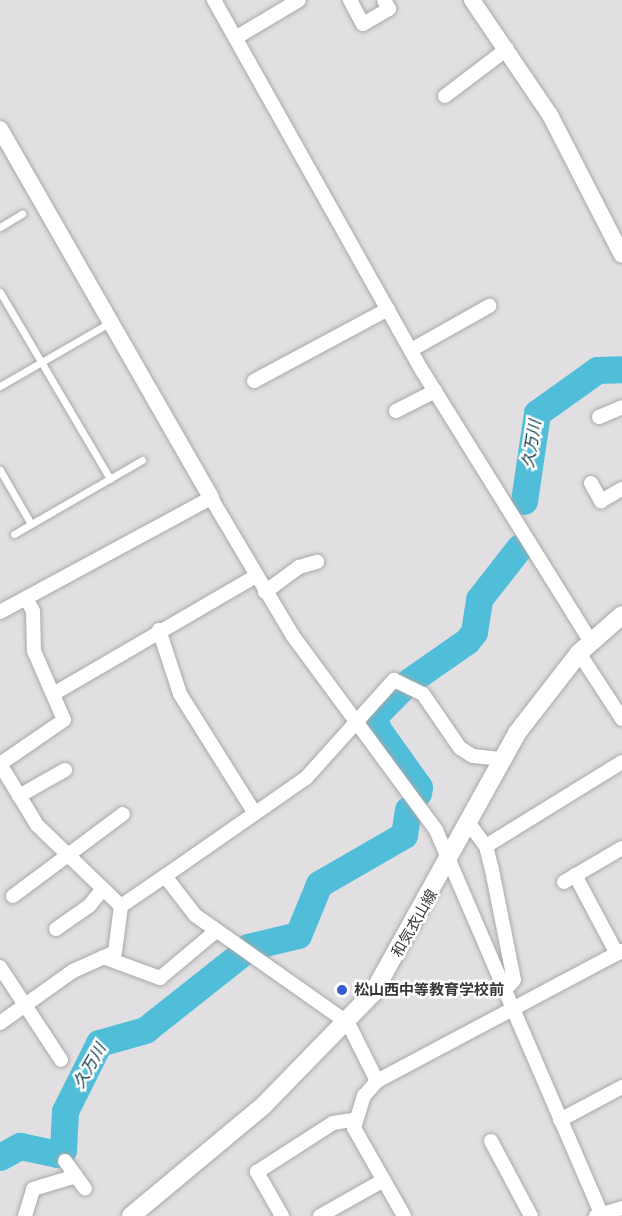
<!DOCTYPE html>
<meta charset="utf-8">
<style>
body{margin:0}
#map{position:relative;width:622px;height:1216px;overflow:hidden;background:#e1dfe2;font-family:"Public Sans","Noto Sans JP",sans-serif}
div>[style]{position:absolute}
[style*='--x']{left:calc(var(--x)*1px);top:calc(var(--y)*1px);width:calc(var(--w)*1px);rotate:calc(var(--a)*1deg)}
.river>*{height:27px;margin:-13.5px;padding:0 13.5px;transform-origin:13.5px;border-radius:13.5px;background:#50bed8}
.roads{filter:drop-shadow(0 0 2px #a9a8aa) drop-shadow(0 0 2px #a9a8aa)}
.service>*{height:7px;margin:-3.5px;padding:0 3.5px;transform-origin:3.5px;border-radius:3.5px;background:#fff}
.minor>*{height:14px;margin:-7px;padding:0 7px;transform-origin:7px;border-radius:7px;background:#fff}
.tertiary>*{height:16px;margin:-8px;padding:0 8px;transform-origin:8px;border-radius:8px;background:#fff}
.secondary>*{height:18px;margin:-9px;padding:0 9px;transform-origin:9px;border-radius:9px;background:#fff}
.dots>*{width:16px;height:16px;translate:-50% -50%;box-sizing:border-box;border:3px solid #fff;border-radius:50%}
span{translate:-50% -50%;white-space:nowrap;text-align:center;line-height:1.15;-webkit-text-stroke:5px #fff;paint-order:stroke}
.street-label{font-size:15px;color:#383839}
.poi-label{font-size:15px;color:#383839;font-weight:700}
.left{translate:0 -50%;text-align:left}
.water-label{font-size:16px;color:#003440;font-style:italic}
</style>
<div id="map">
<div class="river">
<div style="--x:524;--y:501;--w:89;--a:-81.6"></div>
<div style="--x:537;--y:413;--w:74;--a:-35.6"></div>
<div style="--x:597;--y:370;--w:25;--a:-2"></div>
<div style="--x:408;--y:682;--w:72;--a:-34.8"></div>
<div style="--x:467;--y:641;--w:11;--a:-52"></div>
<div style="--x:474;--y:632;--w:33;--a:-81"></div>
<div style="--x:479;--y:599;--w:65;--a:-51.9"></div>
<div style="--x:402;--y:688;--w:38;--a:135"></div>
<div style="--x:375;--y:715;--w:13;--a:81"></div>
<div style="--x:377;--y:728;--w:72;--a:54.6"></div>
<div style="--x:419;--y:787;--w:6;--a:99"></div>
<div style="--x:248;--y:947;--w:51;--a:-13.5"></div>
<div style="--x:298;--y:935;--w:55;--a:-67.6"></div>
<div style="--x:319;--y:884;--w:98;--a:-30"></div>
<div style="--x:404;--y:835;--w:26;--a:-81"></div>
<div style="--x:0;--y:1157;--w:23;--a:-29"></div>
<div style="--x:20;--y:1146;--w:38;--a:12"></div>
<div style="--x:57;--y:1154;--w:7;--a:-34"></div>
<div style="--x:63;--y:1150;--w:39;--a:-87"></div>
<div style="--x:65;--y:1111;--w:76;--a:-63.4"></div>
<div style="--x:99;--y:1043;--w:48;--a:-15.8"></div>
<div style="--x:145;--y:1030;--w:122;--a:-38.4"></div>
</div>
<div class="roads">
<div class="service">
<div style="--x:0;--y:227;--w:26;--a:-31"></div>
<div style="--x:0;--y:292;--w:217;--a:59.5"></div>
<div style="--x:0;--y:386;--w:126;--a:-30"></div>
<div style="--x:0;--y:470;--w:62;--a:60.1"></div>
<div style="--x:14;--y:534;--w:148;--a:-30"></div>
</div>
<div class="minor">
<div style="--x:214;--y:0;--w:427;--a:60.7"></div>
<div style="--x:423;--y:372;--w:318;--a:58.1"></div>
<div style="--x:350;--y:0;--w:27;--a:62"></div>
<div style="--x:363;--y:24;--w:30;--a:-30"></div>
<div style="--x:389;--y:9;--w:10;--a:-119"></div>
<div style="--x:237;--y:37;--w:72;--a:-30.8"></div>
<div style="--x:445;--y:96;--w:78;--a:-37.2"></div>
<div style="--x:411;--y:350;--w:90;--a:-29.4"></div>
<div style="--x:254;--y:381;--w:152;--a:-28.2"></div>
<div style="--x:396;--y:411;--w:44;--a:-27.1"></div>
<div style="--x:599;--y:417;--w:25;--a:-23"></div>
<div style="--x:591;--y:483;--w:21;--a:61"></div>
<div style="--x:601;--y:501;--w:24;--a:-30"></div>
<div style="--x:265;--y:592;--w:42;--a:-36.3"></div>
<div style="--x:299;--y:567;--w:19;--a:-16"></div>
<div style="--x:26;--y:598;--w:15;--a:62"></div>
<div style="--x:33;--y:611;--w:40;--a:88.6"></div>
<div style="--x:34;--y:651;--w:75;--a:66.5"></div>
<div style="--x:64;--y:720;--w:78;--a:145.5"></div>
<div style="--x:0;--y:764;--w:71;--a:58.8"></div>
<div style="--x:37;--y:825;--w:117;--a:44"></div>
<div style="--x:121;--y:906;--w:53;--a:-34.3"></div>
<div style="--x:0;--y:612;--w:240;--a:-28.4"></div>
<div style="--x:211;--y:498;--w:161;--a:59.3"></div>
<div style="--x:293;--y:636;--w:241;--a:53.6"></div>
<div style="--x:436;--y:830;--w:420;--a:66.7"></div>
<div style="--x:159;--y:630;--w:67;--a:71.8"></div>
<div style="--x:180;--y:694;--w:139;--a:57.9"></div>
<div style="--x:579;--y:653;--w:79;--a:56.9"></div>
<div style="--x:55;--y:693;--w:233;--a:-30.2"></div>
<div style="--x:19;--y:796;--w:53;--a:-29.5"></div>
<div style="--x:470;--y:825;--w:26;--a:53"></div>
<div style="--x:486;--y:846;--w:25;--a:76"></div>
<div style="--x:492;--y:870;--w:112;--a:78.7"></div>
<div style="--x:514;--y:980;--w:13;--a:132"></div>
<div style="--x:486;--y:846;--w:160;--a:-31.7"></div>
<div style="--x:575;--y:875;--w:89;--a:62"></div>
<div style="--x:564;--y:882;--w:67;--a:-30.4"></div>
<div style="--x:13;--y:896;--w:137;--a:-36.7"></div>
<div style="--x:56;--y:929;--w:40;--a:-34.9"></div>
<div style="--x:89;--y:906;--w:22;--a:-51"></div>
<div style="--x:103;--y:957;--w:61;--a:20.2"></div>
<div style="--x:160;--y:978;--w:73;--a:-40"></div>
<div style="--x:0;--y:967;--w:111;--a:56.7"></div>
<div style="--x:0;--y:1023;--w:90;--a:-35.5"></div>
<div style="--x:73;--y:971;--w:46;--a:-24.3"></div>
<div style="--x:115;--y:952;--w:46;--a:-82.6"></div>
<div style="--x:377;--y:1081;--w:65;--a:-116.6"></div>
<div style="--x:348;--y:1023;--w:187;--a:-144.8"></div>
<div style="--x:195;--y:915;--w:49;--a:-127.6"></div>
<div style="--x:165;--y:876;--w:172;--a:-34.8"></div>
<div style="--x:306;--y:778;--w:132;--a:-48.1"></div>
<div style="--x:394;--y:680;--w:32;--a:26"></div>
<div style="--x:423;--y:694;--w:65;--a:55.6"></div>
<div style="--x:460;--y:748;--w:15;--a:32"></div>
<div style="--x:473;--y:756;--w:30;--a:6"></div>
<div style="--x:560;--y:1120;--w:70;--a:-28"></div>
<div style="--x:491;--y:1141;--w:85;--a:61.9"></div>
<div style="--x:65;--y:1161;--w:34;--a:54"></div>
<div style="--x:25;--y:1216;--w:28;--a:-73"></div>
<div style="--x:33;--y:1189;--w:45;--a:-16.8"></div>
<div style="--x:282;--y:1216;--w:51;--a:-119.6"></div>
<div style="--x:257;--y:1172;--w:90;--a:-32.8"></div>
<div style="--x:333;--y:1123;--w:20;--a:-9"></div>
<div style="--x:320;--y:1216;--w:71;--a:-29.4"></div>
<div style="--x:404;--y:1216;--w:101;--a:-119.6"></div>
<div style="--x:354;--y:1128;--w:34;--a:-73"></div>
<div style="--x:364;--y:1096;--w:20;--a:-49"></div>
<div style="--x:377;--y:1081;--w:277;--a:-28"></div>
<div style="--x:596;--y:1216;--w:27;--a:-17"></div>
</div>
<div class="tertiary">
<div style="--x:472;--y:0;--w:139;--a:55.9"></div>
<div style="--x:550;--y:115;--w:157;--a:62.8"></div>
<div style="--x:0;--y:129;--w:425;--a:60.2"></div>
</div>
<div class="secondary">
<div style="--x:131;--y:1216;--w:173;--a:-39.8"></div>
<div style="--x:264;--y:1105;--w:156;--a:-45.8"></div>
<div style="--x:373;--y:993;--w:297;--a:-61"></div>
<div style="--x:517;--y:733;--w:101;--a:-52.2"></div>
<div style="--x:579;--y:653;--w:57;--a:-41.5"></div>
</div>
</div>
<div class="dots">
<div style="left:342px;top:990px;background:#395ccd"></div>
</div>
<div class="street-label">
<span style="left:414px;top:923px;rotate:-60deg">和気衣山線</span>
</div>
<div class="poi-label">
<span class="left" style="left:354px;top:990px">松山西中等教育学校前</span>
</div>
<div class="water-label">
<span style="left:532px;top:444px;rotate:-81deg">久万川</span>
<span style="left:90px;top:1066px;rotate:-60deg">久万川</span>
</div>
</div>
